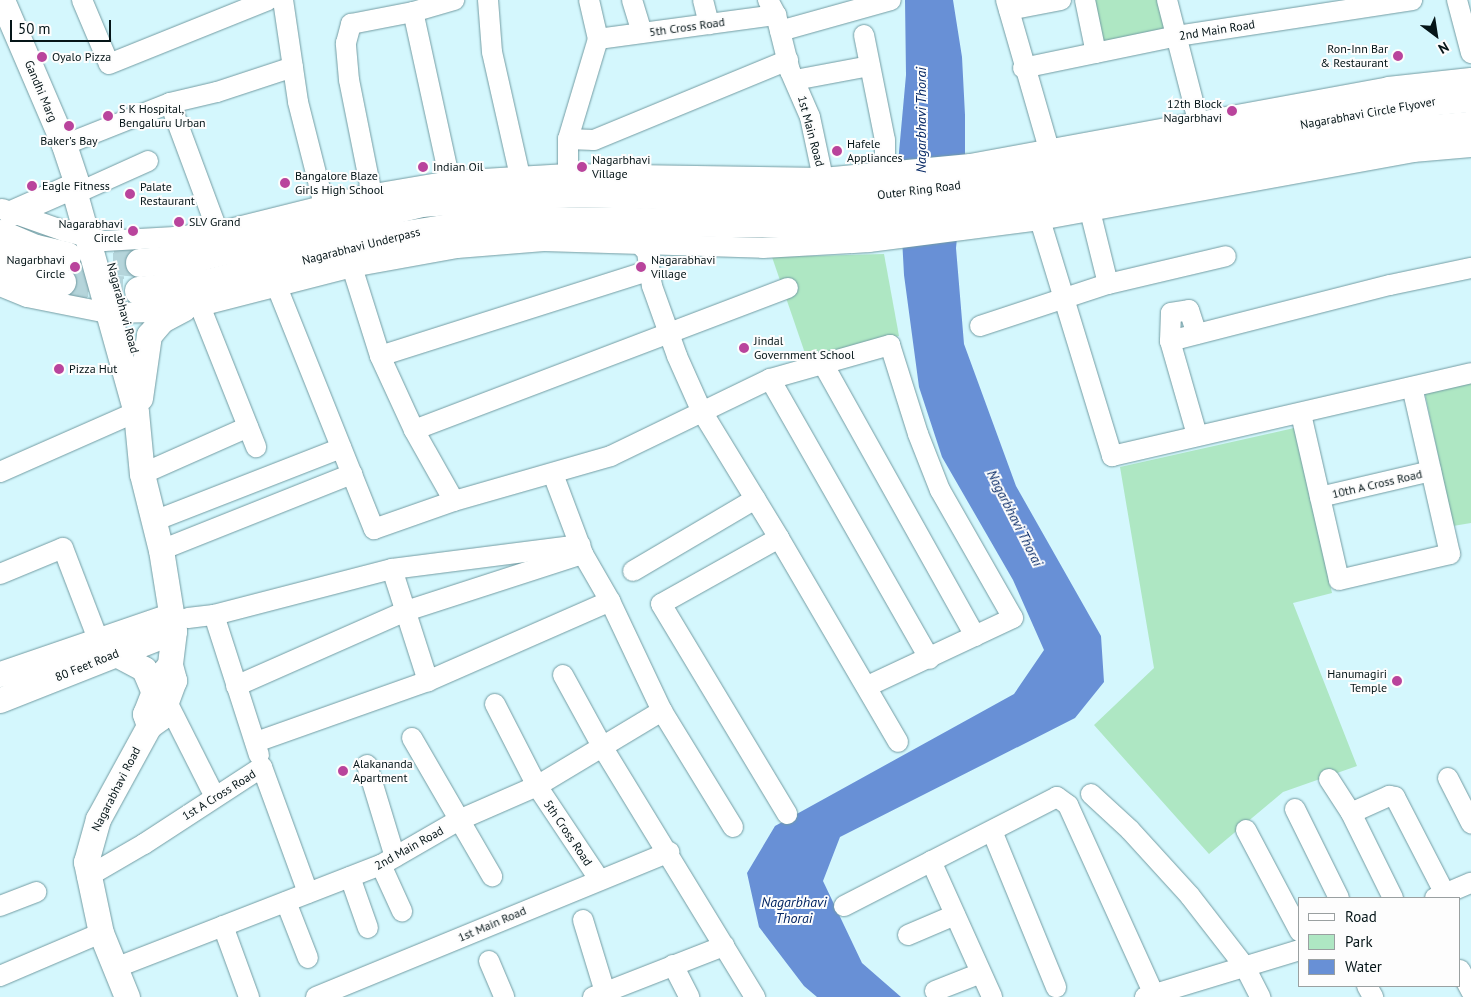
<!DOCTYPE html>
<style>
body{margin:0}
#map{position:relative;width:1471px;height:997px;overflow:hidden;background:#d4f7fd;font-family:"PT Sans",sans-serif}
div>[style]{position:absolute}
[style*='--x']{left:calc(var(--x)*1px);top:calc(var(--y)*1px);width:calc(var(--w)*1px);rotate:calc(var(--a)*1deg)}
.green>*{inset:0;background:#aee7c3}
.water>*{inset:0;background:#6890d6}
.highway-tunnel>*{height:28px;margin-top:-14px;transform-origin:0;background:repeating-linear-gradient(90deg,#b5d5db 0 28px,transparent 0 42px)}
.roads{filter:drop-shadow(0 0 1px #739ca3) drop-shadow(0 0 1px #739ca3)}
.minor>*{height:20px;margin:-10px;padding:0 10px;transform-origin:10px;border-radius:10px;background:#fff}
.major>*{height:25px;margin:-12.5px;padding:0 12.5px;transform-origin:12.5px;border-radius:12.5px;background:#fff}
.highway>*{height:28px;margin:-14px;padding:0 14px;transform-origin:14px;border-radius:14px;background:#fff}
.dots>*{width:14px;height:14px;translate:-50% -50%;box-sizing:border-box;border:2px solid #fdfdfd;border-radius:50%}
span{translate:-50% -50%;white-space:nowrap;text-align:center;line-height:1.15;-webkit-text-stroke:4px #fdfdfd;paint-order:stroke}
.street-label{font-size:12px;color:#051518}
.poi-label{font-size:12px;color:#051518}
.right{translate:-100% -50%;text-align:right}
.left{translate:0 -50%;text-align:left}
.water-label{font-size:14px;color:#032563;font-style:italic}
.legend{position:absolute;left:1298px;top:897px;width:162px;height:90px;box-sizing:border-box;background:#fdfdfd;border:1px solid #9aa0a1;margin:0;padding:6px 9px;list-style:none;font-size:15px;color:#051518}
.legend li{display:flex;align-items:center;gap:10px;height:25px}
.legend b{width:25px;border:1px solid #9aa0a1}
.north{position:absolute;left:1411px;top:10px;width:50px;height:50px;-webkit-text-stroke:4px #fdfdfd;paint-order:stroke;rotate:149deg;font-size:14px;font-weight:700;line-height:20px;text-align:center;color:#051518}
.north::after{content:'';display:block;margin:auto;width:18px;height:22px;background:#051518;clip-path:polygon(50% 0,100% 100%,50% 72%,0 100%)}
.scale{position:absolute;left:10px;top:20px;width:101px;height:22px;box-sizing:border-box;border:2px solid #051518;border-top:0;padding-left:6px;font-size:15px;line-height:18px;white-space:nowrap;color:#051518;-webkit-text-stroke:4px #fdfdfd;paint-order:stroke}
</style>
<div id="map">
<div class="green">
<div style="clip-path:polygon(1079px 0,1158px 0,1165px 30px,1090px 47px)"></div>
<div style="clip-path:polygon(884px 254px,899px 336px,808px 362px,772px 257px)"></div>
<div style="clip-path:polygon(1471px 379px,1471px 523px,1453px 526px,1424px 389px)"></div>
<div style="clip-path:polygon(1294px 428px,1332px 593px,1293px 603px,1357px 766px,1283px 792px,1209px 854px,1094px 725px,1154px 668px,1120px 467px)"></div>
</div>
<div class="water">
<div style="clip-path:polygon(905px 0,953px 0,962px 57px,965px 115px,965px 157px,956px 248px,964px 344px,1016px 486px,1101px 636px,1104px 682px,1075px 718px,840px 837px,823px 881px,862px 963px,901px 997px,817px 997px,804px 986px,759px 927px,747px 873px,775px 826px,1014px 694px,1044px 650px,1013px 580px,942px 457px,919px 387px,904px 275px,898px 163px,906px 75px)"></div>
</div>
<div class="highway-tunnel">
<div style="--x:71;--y:257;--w:69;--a:5"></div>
<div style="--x:62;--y:282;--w:34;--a:12"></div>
<div style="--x:95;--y:289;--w:44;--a:2.6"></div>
</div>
<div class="roads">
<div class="minor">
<div style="--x:82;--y:0;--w:69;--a:67.1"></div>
<div style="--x:109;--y:64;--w:171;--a:-21.9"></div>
<div style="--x:283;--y:0;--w:103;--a:81.6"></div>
<div style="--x:298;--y:102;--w:106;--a:75.8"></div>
<div style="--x:488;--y:0;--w:52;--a:85.6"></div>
<div style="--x:492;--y:52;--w:127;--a:77.3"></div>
<div style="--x:632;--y:0;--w:34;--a:73"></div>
<div style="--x:703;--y:0;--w:25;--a:76"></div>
<div style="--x:768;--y:0;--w:17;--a:62"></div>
<div style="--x:776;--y:15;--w:58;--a:76"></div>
<div style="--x:790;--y:71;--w:50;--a:66.5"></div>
<div style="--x:810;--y:117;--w:62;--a:78"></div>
<div style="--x:1006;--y:0;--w:155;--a:73.9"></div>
<div style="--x:1085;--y:0;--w:54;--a:78.3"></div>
<div style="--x:1167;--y:0;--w:125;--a:75.6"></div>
<div style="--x:1457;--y:0;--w:55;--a:75.2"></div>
<div style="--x:1009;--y:10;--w:53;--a:-10.9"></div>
<div style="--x:780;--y:31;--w:115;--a:-15.6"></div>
<div style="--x:864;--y:35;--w:107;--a:78.7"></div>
<div style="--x:885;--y:140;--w:33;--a:90"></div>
<div style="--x:598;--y:39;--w:180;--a:-7.7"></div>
<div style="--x:1023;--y:68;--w:157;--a:-11.7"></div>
<div style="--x:1177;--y:36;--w:238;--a:-8.7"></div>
<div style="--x:795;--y:80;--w:76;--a:-10.6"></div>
<div style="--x:170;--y:103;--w:138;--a:69.6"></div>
<div style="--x:568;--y:139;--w:26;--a:2"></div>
<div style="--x:594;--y:140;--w:210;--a:-22.4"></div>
<div style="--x:64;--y:145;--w:114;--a:-21.6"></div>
<div style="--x:170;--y:103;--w:48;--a:-13.2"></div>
<div style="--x:217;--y:92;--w:80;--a:-18.2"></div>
<div style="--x:450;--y:181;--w:173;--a:-102.3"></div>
<div style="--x:413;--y:12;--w:43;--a:-16.3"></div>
<div style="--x:568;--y:185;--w:46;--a:-90"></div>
<div style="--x:568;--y:139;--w:104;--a:-73.3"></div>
<div style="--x:598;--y:39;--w:40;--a:-103"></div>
<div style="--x:86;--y:189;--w:68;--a:-24.3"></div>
<div style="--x:372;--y:195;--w:117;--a:-101.3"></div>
<div style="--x:349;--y:80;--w:37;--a:-95"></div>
<div style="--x:346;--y:43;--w:20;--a:-75"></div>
<div style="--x:351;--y:24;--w:63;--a:-11"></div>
<div style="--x:2;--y:209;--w:66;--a:19.5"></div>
<div style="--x:64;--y:231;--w:41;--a:14"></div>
<div style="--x:104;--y:241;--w:71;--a:-3.2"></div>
<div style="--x:175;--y:237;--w:43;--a:-6.6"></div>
<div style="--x:218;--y:232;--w:148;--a:-14"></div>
<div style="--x:362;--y:196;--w:89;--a:-9.7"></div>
<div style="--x:450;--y:181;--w:118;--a:-3.4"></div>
<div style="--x:568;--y:174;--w:255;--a:0.9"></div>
<div style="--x:823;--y:178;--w:148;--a:-5.4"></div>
<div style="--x:970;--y:164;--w:425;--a:-10.4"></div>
<div style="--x:1388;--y:87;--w:83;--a:-6.2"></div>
<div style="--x:1090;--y:211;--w:75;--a:76.1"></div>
<div style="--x:1108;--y:284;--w:121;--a:-13.3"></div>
<div style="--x:1040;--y:220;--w:247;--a:73"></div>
<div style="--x:1112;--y:456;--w:368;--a:-13"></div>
<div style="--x:646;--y:245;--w:41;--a:81.7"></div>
<div style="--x:652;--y:286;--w:74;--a:70.3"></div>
<div style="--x:677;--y:356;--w:59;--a:66"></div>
<div style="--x:701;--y:410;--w:150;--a:58.6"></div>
<div style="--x:779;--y:538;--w:135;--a:150.8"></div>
<div style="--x:661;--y:604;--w:245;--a:59"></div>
<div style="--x:352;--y:267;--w:93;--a:72.5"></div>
<div style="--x:380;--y:356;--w:81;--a:65.3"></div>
<div style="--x:414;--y:430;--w:81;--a:60.6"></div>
<div style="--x:0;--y:286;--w:29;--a:22"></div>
<div style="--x:27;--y:297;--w:83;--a:11.2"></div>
<div style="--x:108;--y:313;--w:49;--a:-1.2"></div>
<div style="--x:157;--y:312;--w:43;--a:-7.9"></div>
<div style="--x:200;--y:306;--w:157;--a:-14.4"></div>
<div style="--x:352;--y:267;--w:107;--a:-10.3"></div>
<div style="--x:457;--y:248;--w:87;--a:-4.6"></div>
<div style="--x:544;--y:241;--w:219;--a:1.8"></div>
<div style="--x:763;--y:248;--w:106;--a:-3.2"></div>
<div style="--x:869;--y:242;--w:172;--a:-7.3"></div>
<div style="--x:1040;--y:220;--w:379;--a:-10.3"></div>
<div style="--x:1413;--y:152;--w:58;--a:-4.9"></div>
<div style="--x:277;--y:287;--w:261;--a:68.2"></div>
<div style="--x:374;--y:529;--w:85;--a:-19.3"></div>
<div style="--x:454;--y:501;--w:163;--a:-16"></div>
<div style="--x:611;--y:456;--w:177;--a:-25.8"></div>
<div style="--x:770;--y:379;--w:125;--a:-15.8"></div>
<div style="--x:890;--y:345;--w:93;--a:72.5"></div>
<div style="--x:918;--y:434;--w:60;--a:68.6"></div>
<div style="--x:940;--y:490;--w:147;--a:60.3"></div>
<div style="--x:1013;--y:618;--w:160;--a:154.9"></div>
<div style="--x:200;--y:306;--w:152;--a:68.3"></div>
<div style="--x:980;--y:326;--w:135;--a:-18.2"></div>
<div style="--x:1170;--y:341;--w:28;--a:-88"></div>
<div style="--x:1171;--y:313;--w:18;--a:-9"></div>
<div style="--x:1189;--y:310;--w:25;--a:72"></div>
<div style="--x:380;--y:356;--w:281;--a:-17.6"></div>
<div style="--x:822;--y:362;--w:314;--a:60.8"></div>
<div style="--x:770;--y:379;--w:322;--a:60.3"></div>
<div style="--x:1301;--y:414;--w:170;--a:77.1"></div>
<div style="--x:1339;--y:580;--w:114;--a:-13.2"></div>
<div style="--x:1450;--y:554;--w:171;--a:-102.8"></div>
<div style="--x:414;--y:430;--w:400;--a:-20.8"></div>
<div style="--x:1197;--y:435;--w:98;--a:-106"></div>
<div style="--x:1170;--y:341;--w:227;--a:-14.3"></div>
<div style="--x:1390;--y:285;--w:83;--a:-11.9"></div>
<div style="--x:0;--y:472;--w:149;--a:-23.8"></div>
<div style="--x:142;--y:474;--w:116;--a:-23.9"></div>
<div style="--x:553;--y:474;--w:85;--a:69.4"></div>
<div style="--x:583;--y:554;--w:54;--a:60.1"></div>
<div style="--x:610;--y:601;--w:122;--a:64.7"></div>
<div style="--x:662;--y:711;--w:136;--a:58.5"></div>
<div style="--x:1320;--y:497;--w:114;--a:-13.2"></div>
<div style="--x:154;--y:521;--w:201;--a:-21.3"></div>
<div style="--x:779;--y:538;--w:236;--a:59.7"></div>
<div style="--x:161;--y:550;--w:206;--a:-21.7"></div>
<div style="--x:392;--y:569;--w:118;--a:72.2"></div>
<div style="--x:633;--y:571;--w:142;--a:-30.5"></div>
<div style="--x:0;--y:574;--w:68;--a:-22.4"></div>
<div style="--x:63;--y:548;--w:97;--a:69"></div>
<div style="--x:214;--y:615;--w:147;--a:72.2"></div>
<div style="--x:188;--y:618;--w:26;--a:-7"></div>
<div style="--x:214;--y:615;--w:184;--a:-14.5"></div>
<div style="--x:392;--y:569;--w:190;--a:-7.3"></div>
<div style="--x:563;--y:675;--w:83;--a:61.3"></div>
<div style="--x:603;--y:748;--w:292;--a:58.6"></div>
<div style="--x:236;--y:686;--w:186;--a:-23.8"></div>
<div style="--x:406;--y:611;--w:186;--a:-17.9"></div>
<div style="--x:167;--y:702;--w:106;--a:63.2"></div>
<div style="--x:495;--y:704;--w:92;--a:62.9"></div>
<div style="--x:537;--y:786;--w:112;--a:56.3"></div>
<div style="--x:412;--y:738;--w:160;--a:59.9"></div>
<div style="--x:256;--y:742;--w:182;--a:-19.5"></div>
<div style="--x:428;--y:681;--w:199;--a:-23.7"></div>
<div style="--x:367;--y:765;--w:96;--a:73.1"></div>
<div style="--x:1448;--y:778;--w:51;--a:62.9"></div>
<div style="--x:1329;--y:779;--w:40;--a:57.1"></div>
<div style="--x:1351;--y:813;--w:42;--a:-24.1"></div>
<div style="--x:1389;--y:796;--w:6;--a:9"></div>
<div style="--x:1395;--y:797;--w:109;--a:62.7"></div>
<div style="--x:1091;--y:794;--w:53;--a:42.7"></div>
<div style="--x:1130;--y:830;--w:89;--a:47.7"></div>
<div style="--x:1190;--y:896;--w:90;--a:52.2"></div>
<div style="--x:1245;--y:967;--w:34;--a:63"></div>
<div style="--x:1295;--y:809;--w:99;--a:63.7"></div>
<div style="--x:1351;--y:813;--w:95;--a:63.7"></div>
<div style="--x:1246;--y:830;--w:115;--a:62.1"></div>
<div style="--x:992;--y:831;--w:169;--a:67.7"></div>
<div style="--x:931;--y:861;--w:149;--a:65.8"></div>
<div style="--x:381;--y:865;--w:51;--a:65.5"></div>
<div style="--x:87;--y:877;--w:66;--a:-30.1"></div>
<div style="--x:144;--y:844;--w:141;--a:-33.1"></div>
<div style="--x:262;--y:767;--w:134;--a:69.9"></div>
<div style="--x:350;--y:877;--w:54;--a:70.6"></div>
<div style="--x:1435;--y:898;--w:39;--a:-23"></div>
<div style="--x:286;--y:902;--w:60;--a:68.6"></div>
<div style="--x:0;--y:906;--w:39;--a:-21"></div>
<div style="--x:844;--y:906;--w:239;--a:-27.1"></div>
<div style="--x:1057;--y:797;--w:14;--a:36"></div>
<div style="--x:1068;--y:805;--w:211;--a:65.6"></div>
<div style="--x:583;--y:920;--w:75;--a:73"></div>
<div style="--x:223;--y:926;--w:76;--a:69.9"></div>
<div style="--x:908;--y:935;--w:51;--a:-23.1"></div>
<div style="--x:489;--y:961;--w:39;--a:67"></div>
<div style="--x:673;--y:965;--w:36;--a:63"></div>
<div style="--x:115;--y:968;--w:285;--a:-21.2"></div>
<div style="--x:381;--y:865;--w:90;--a:-30"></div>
<div style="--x:459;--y:820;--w:85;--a:-23.6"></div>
<div style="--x:537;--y:786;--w:146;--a:-31"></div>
<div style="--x:1460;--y:970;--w:24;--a:62"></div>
<div style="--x:0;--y:976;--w:110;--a:-23.1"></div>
<div style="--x:1367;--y:986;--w:13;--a:61"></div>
<div style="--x:935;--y:991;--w:49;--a:-21.4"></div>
<div style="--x:316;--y:997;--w:382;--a:-22.3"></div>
<div style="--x:593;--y:997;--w:141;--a:-21.3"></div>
<div style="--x:1145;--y:997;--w:162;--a:-16.9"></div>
</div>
<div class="major">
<div style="--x:2;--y:0;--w:158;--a:66.8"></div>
<div style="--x:64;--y:145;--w:41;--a:71.6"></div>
<div style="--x:77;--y:184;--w:10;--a:101"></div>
<div style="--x:75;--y:194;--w:226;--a:74.4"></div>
<div style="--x:136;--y:412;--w:62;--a:84.5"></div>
<div style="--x:142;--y:474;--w:78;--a:76"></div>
<div style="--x:161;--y:550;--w:82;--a:80.9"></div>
<div style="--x:174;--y:631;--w:34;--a:97"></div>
<div style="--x:170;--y:665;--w:16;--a:75"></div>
<div style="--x:174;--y:680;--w:40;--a:110.2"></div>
<div style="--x:160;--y:718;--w:14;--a:144"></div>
<div style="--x:149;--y:726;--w:13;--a:-108"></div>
<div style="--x:145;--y:714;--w:41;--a:-68.5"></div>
<div style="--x:160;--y:676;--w:15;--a:-48"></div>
<div style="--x:11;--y:213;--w:72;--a:-23.7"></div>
<div style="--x:140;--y:398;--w:64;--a:-81.9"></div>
<div style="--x:149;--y:335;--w:20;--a:-49"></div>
<div style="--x:162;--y:320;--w:24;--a:-28"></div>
<div style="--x:116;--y:654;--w:32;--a:28"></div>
<div style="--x:144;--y:669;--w:25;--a:67"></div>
<div style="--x:0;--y:674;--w:182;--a:-18.9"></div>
<div style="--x:0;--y:700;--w:187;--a:-21.6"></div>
<div style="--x:127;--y:997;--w:69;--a:-112.1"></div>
<div style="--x:101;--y:933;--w:73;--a:-101.9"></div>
<div style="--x:86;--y:862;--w:45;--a:-74.4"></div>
<div style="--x:98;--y:819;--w:106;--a:-61.3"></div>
</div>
<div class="highway">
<div style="--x:646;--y:222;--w:23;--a:90"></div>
<div style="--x:0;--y:234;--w:39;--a:23"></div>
<div style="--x:36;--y:249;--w:32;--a:13"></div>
<div style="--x:0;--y:262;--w:31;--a:22"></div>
<div style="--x:29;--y:274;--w:34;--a:14"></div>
<div style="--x:140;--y:263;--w:56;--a:-5.1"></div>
<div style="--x:196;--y:258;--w:232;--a:-13.7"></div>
<div style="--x:421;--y:203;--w:147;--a:-3.9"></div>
<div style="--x:568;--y:193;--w:214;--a:1.3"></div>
<div style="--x:782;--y:198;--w:97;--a:-1.8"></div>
<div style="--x:879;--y:195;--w:93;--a:-7.4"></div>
<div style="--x:971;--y:183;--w:472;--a:-10"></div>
<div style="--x:1436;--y:101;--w:35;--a:-5"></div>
<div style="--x:139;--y:291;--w:70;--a:-6.5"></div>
<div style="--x:209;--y:283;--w:178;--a:-14.3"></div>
<div style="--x:381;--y:239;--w:76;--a:-9.1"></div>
<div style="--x:456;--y:227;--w:96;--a:-3.6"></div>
<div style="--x:552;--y:221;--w:230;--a:0.7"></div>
<div style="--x:782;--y:224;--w:99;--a:-2.9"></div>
<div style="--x:881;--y:219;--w:107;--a:-7"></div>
<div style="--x:987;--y:206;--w:453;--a:-9.8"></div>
<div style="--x:1433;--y:129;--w:38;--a:-5"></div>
</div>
</div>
<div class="dots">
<div style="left:1398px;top:56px;background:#b9449c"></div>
<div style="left:42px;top:57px;background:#b9449c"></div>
<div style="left:1232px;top:111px;background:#b9449c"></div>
<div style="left:108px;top:116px;background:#b9449c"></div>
<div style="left:69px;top:126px;background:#b9449c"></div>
<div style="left:837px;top:151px;background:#b9449c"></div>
<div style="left:423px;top:167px;background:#b9449c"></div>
<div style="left:582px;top:167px;background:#b9449c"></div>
<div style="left:285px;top:183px;background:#b9449c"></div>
<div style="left:32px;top:186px;background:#b9449c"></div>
<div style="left:130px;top:194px;background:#b9449c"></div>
<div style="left:179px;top:222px;background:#b9449c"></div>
<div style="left:133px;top:231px;background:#b9449c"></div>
<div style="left:75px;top:267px;background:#b9449c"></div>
<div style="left:641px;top:267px;background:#b9449c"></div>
<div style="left:744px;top:348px;background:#b9449c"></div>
<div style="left:59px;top:369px;background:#b9449c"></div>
<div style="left:1397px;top:681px;background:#b9449c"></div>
<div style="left:343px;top:771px;background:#b9449c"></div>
</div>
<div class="street-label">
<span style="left:687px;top:27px;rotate:-8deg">5th Cross Road</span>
<span style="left:1217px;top:30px;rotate:-9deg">2nd Main Road</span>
<span style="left:41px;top:91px;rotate:67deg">Gandhi Marg</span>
<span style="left:1368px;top:113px;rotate:-10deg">Nagarabhavi Circle Flyover</span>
<span style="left:811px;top:131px;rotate:75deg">1st Main Road</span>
<span style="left:919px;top:190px;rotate:-7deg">Outer Ring Road</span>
<span style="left:361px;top:246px;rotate:-14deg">Nagarabhavi Underpass</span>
<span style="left:123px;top:308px;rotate:75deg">Nagarabhavi Road</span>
<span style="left:1377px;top:484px;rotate:-13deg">10th A Cross Road</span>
<span style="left:87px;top:665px;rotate:-22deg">80 Feet Road</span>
<span style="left:116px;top:789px;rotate:-63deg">Nagarabhavi Road</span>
<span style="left:219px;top:795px;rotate:-32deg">1st A Cross Road</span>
<span style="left:568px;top:833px;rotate:56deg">5th Cross Road</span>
<span style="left:409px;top:848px;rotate:-29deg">2nd Main Road</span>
<span style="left:492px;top:924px;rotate:-23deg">1st Main Road</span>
</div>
<div class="poi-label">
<span class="right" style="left:1388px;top:56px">Ron-Inn Bar<br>&amp; Restaurant</span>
<span class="left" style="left:52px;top:57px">Oyalo Pizza</span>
<span class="right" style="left:1222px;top:111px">12th Block<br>Nagarbhavi</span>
<span class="left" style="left:119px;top:116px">S K Hospital,<br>Bengaluru Urban</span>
<span style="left:69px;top:141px">Baker's Bay</span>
<span class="left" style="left:847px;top:151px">Hafele<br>Appliances</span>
<span class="left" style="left:592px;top:167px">Nagarbhavi<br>Village</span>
<span class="left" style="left:433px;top:167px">Indian Oil</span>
<span class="left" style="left:295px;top:183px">Bangalore Blaze<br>Girls High School</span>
<span class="left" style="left:42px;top:186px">Eagle Fitness</span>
<span class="left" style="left:140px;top:194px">Palate<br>Restaurant</span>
<span class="left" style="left:189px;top:222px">SLV Grand</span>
<span class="right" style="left:123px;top:231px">Nagarabhavi<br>Circle</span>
<span class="right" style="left:65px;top:267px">Nagarbhavi<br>Circle</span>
<span class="left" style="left:651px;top:267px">Nagarabhavi<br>Village</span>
<span class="left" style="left:754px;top:348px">Jindal<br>Government School</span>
<span class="left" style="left:69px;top:369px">Pizza Hut</span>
<span class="right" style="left:1387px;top:681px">Hanumagiri<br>Temple</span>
<span class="left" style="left:353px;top:771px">Alakananda<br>Apartment</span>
</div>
<div class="water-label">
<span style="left:921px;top:120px;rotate:-90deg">Nagarbhavi Thorai</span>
<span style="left:1015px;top:518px;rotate:63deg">Nagarbhavi Thorai</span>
<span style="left:794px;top:910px">Nagarbhavi<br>Thorai</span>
</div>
<ul class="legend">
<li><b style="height:6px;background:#fff"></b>Road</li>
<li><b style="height:14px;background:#aee7c3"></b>Park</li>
<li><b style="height:14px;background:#6890d6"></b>Water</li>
</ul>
<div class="north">N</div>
<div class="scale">50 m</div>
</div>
